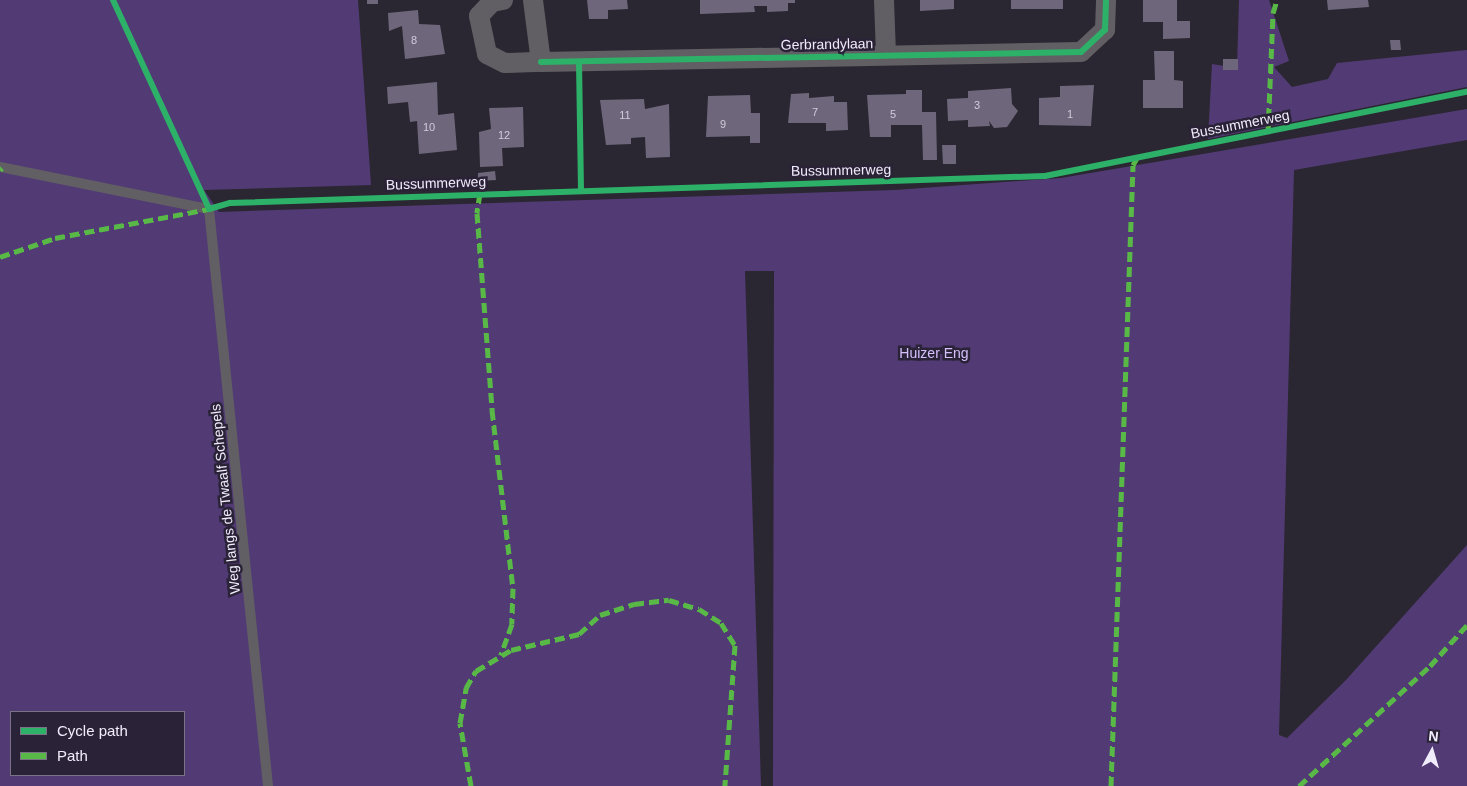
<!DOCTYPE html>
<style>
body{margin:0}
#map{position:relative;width:1467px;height:786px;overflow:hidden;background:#2b2732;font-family:Arial,sans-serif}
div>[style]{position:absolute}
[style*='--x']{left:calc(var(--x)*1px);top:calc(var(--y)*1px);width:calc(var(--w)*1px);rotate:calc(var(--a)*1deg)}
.green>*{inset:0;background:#523b75}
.building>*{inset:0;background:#6e677b}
.lane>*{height:10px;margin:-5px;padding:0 5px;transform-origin:5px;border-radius:5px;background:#615f63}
.street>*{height:20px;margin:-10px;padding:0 10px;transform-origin:10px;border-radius:10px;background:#615f63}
.quiet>*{height:5px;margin-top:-2.5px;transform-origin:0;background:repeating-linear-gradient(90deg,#58b947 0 10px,transparent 0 15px)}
.cycleway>*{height:6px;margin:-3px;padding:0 3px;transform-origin:3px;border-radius:3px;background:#2db169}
span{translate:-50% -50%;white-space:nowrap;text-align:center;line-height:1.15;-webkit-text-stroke:5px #2a2237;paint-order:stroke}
.number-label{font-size:11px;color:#d0cbdb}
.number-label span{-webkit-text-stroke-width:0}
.street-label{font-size:14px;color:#f1ecfb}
.park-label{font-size:14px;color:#d5c0fc}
.legend{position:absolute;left:10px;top:711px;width:175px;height:65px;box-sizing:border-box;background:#2a2237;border:1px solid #7a7385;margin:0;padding:6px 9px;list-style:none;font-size:15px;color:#f1ecfb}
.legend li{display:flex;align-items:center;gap:10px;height:25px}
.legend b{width:25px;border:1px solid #7a7385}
.north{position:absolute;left:1407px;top:726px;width:50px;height:50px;-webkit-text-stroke:4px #2a2237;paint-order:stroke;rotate:6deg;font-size:14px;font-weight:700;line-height:20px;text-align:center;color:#f1ecfb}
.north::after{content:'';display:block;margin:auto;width:18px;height:22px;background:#f1ecfb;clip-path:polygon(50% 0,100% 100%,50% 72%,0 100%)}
</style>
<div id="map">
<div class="green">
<div style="clip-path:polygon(evenodd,0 0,358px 0,371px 185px,204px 190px,219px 212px,895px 190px,1061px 178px,1467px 109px,1467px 140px,1294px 170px,1279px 735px,1287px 738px,1346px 680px,1467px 545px,1467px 786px,773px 786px,774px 271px,745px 271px,761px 786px,0 786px,0 0,11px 712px,184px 712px,184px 775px,11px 775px,11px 712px)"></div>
<div style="clip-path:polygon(1239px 0,1269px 0,1289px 61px,1274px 67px,1292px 87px,1328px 79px,1337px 63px,1467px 50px,1467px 87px,1208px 139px,1212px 64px,1237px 68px)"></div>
</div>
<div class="building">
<div style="clip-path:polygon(367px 0,378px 0,378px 4px,367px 4px)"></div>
<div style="clip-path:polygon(587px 0,627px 0,628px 9px,608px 10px,608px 19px,589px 19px)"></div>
<div style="clip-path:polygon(700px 0,795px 0,795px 3px,788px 3px,788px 11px,767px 12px,767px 6px,754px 6px,755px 12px,700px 14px)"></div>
<div style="clip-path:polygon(920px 0,954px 0,954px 9px,920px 11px)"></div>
<div style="clip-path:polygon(1011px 0,1063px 0,1063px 9px,1011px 9px)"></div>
<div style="clip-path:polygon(1143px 0,1177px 0,1177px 21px,1190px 21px,1190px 38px,1163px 39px,1163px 22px,1143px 22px)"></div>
<div style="clip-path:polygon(1327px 0,1368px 0,1369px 7px,1328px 10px)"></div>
<div style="clip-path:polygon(418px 10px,419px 24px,440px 25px,445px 54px,405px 59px,402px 26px,389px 31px,388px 13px)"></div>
<div style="clip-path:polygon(1390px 40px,1400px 40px,1401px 50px,1391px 50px)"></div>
<div style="clip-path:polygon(1154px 51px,1174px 51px,1174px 80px,1183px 81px,1183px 108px,1143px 108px,1143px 80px,1155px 80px)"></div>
<div style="clip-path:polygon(1223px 59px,1238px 59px,1238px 70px,1223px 70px)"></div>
<div style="clip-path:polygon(437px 82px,438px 115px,454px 113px,457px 150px,419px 154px,417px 121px,410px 122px,408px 102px,388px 104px,387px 87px)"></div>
<div style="clip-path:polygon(1094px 85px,1091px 126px,1039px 125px,1039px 98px,1060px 97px,1060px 86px)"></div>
<div style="clip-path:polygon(1011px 88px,1012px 104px,1018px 111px,1007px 127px,994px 128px,989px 121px,990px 126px,968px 127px,968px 120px,948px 121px,947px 99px,968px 98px,968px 91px)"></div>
<div style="clip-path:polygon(906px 90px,922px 90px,922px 112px,936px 112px,937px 160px,923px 160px,922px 125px,891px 125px,891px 137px,870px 137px,867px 95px,906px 94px)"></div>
<div style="clip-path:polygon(809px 93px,809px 98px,834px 96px,834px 102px,847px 102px,848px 130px,826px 131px,826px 123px,788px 123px,791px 94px)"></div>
<div style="clip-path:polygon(750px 95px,751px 113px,760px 113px,760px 143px,750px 143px,750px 136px,706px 137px,708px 96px)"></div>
<div style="clip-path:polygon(644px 99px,645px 109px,669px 104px,670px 157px,646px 158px,645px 137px,631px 138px,631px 144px,606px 145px,600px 100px)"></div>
<div style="clip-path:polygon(523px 107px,524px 147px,502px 148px,503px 166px,480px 167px,479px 132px,491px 129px,489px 108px)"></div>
<div style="clip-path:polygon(942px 145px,956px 145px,956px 164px,943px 164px)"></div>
<div style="clip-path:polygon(495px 171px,496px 180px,478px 181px,478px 173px)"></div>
</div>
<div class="lane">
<div style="--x:0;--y:167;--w:213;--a:11.4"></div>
<div style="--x:209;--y:209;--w:580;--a:84.16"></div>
</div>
<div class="street">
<div style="--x:503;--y:0;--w:11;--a:170"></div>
<div style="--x:492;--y:2;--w:19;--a:133"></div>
<div style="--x:479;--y:16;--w:39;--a:78"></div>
<div style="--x:487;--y:54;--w:20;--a:27"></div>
<div style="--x:505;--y:63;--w:36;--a:-2"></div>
<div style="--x:541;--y:62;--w:63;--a:-97.4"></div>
<div style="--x:884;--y:0;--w:55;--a:87.9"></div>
<div style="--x:541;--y:62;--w:540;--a:-1.06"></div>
<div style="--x:1081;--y:52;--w:33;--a:-43"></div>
<div style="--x:1105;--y:30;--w:30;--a:-88"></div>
</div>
<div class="quiet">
<div style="--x:1268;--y:133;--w:120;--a:-87.6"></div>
<div style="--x:1273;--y:13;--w:14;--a:-73"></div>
<div style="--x:0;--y:170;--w:3;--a:-45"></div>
<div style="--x:480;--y:193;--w:20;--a:99"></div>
<div style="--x:477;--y:213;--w:198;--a:85.6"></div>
<div style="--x:492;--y:410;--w:179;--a:83.3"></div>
<div style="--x:513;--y:588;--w:36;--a:92"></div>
<div style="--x:512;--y:624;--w:33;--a:110"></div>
<div style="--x:0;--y:257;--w:58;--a:-19.1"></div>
<div style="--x:55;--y:238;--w:157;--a:-10.7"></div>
<div style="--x:471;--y:786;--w:64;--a:-99.9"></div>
<div style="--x:460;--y:723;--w:36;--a:-80"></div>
<div style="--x:466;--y:688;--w:20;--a:-60"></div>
<div style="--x:476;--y:671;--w:41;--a:-31"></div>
<div style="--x:511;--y:650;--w:70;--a:-13.2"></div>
<div style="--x:579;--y:634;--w:28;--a:-42"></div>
<div style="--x:600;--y:615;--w:36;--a:-18"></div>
<div style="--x:634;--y:604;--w:35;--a:-7"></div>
<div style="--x:669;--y:600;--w:31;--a:17"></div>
<div style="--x:699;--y:609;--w:26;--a:32"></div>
<div style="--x:721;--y:623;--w:26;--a:58"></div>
<div style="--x:735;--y:645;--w:141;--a:94.1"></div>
<div style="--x:1111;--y:786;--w:621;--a:-87.97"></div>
<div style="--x:1133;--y:165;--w:10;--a:-61"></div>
<div style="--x:1299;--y:786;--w:178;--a:-42.5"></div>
<div style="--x:1430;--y:666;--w:55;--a:-47.9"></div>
</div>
<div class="cycleway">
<div style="--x:113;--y:0;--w:230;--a:65.3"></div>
<div style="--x:209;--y:209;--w:22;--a:-16"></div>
<div style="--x:230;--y:203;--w:815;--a:-1.9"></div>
<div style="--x:1045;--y:176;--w:430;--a:-11.3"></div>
<div style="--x:541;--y:62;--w:540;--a:-1.06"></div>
<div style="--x:1081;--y:52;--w:33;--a:-43"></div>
<div style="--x:1105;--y:30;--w:30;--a:-88"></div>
<div style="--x:579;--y:62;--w:127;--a:89.1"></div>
</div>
<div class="number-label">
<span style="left:414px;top:40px">8</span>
<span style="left:977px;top:105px">3</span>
<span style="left:815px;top:112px">7</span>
<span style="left:893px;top:114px">5</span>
<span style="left:1070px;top:114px">1</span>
<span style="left:625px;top:115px">11</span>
<span style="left:723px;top:124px">9</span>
<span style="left:429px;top:127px">10</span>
<span style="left:504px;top:135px">12</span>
</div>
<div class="street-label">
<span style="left:827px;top:44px;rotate:-1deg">Gerbrandylaan</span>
<span style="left:1240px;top:124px;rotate:-11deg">Bussummerweg</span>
<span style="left:841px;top:170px;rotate:-1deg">Bussummerweg</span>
<span style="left:436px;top:183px;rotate:-2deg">Bussummerweg</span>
<span style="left:225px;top:499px;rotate:-96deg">Weg langs de Twaalf Schepels</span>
</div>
<div class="park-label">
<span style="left:934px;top:353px">Huizer Eng</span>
</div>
<ul class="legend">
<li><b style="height:6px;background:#2db169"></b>Cycle path</li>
<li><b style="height:6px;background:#58b947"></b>Path</li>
</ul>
<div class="north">N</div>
</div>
